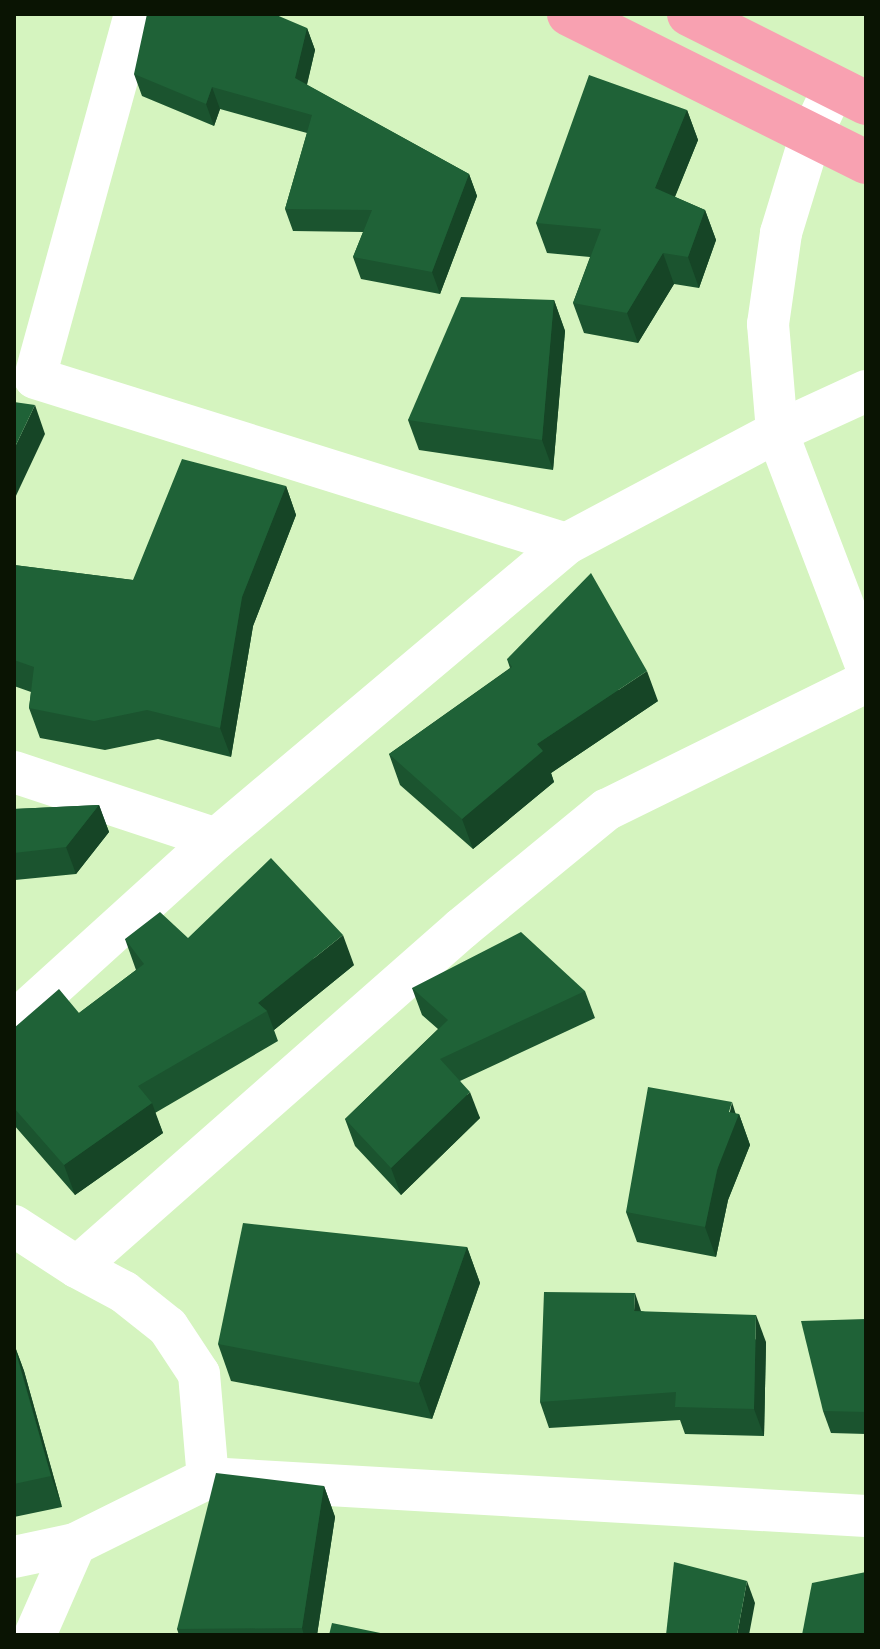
<!DOCTYPE html>
<style>
body{margin:0}
#map{position:relative;width:880px;height:1649px;overflow:hidden;background:#d5f4bf;font-family:"DejaVu Sans",sans-serif}
div>[style]{position:absolute}
[style*='--x']{left:calc(var(--x)*1px);top:calc(var(--y)*1px);width:calc(var(--w)*1px);rotate:calc(var(--a)*1deg)}
.street>*{height:42px;margin:-21px;padding:0 21px;transform-origin:21px;border-radius:21px;background:#fff}
.primary>*{height:44px;margin:-22px;padding:0 22px;transform-origin:22px;border-radius:22px;background:#f8a1b1}
.wall>*{inset:0;background:#1b542f}
.shaded-wall>*{inset:0;background:#164526}
.building>*{inset:0;background:#1f6237}
span{translate:-50% -50%;white-space:nowrap;text-align:center;line-height:1.15;-webkit-text-stroke:8px #d5f4bf;paint-order:stroke}
.frame{position:absolute;inset:0;border:16px solid #0a1403;pointer-events:none}
</style>
<div id="map">
<div class="street">
<div style="--x:135;--y:14;--w:377;--a:105.4"></div>
<div style="--x:35;--y:378;--w:556;--a:17.36"></div>
<div style="--x:833;--y:89;--w:54;--a:115.1"></div>
<div style="--x:810;--y:138;--w:99;--a:107"></div>
<div style="--x:781;--y:233;--w:92;--a:98.1"></div>
<div style="--x:768;--y:324;--w:108;--a:85.2"></div>
<div style="--x:777;--y:432;--w:98;--a:-24.7"></div>
<div style="--x:14;--y:772;--w:213;--a:18.3"></div>
<div style="--x:14;--y:1022;--w:273;--a:-42.2"></div>
<div style="--x:216;--y:839;--w:458;--a:-40.1"></div>
<div style="--x:566;--y:544;--w:239;--a:-28"></div>
<div style="--x:777;--y:432;--w:249;--a:69.1"></div>
<div style="--x:14;--y:1226;--w:75;--a:33.1"></div>
<div style="--x:77;--y:1267;--w:512;--a:-41.35"></div>
<div style="--x:461;--y:929;--w:188;--a:-39.4"></div>
<div style="--x:606;--y:810;--w:290;--a:-26.2"></div>
<div style="--x:77;--y:1267;--w:53;--a:28"></div>
<div style="--x:124;--y:1292;--w:56;--a:38.5"></div>
<div style="--x:168;--y:1327;--w:56;--a:56.6"></div>
<div style="--x:199;--y:1374;--w:104;--a:85.1"></div>
<div style="--x:14;--y:1557;--w:62;--a:-12"></div>
<div style="--x:75;--y:1544;--w:148;--a:-26.4"></div>
<div style="--x:208;--y:1478;--w:659;--a:3.31"></div>
<div style="--x:35;--y:1635;--w:99;--a:-66.3"></div>
</div>
<div class="primary">
<div style="--x:569;--y:14;--w:332;--a:26.5"></div>
<div style="--x:689;--y:14;--w:198;--a:26.7"></div>
</div>
<div class="wall">
<div style="clip-path:polygon(307px 28px,315px 50px,307px 85px,469px 174px,477px 196px,440px 294px,361px 279px,353px 257px,363px 232px,293px 231px,285px 209px,307px 133px,220px 109px,214px 126px,142px 96px,134px 74px)"></div>
<div style="clip-path:polygon(687px 110px,698px 140px,675px 197px,705px 210px,716px 240px,699px 288px,674px 284px,638px 343px,584px 333px,573px 303px,590px 257px,547px 253px,536px 223px)"></div>
<div style="clip-path:polygon(554px 300px,565px 331px,553px 470px,419px 450px,408px 420px)"></div>
<div style="clip-path:polygon(286px 486px,296px 515px,253px 626px,231px 757px,158px 739px,105px 750px,40px 738px,29px 708px,31px 692px,14px 686px,14px 565px,133px 580px)"></div>
<div style="clip-path:polygon(507px 659px,658px 701px,551px 773px,554px 782px,473px 849px,400px 785px,389px 754px,510px 668px)"></div>
<div style="clip-path:polygon(99px 805px,109px 832px,76px 874px,15px 880px,14px 933px,14px 809px)"></div>
<div style="clip-path:polygon(188px 938px,354px 965px,274px 1030px,278px 1041px,155px 1113px,163px 1133px,75px 1195px,14px 1125px,14px 1028px,79px 1013px,136px 970px,125px 939px)"></div>
<div style="clip-path:polygon(412px 988px,585px 991px,595px 1018px,460px 1081px,480px 1118px,401px 1195px,355px 1146px,345px 1119px,438px 1029px,422px 1015px)"></div>
<div style="clip-path:polygon(736px 1114px,739px 1114px,750px 1145px,728px 1200px,716px 1257px,637px 1242px,626px 1212px)"></div>
<div style="clip-path:polygon(467px 1247px,480px 1283px,432px 1419px,231px 1381px,218px 1344px)"></div>
<div style="clip-path:polygon(641px 1311px,766px 1342px,764px 1436px,685px 1434px,680px 1420px,549px 1428px,540px 1402px)"></div>
<div style="clip-path:polygon(866px 1319px,866px 1434px,831px 1433px,823px 1411px)"></div>
<div style="clip-path:polygon(14px 1344px,24px 1371px,62px 1507px,14px 1517px)"></div>
<div style="clip-path:polygon(324px 1486px,335px 1517px,317px 1635px,179px 1635px,177px 1629px)"></div>
</div>
<div class="shaded-wall">
<div style="clip-path:polygon(307px 28px,315px 50px,303px 100px,295px 78px)"></div>
<div style="clip-path:polygon(212px 87px,220px 109px,214px 126px,206px 104px)"></div>
<div style="clip-path:polygon(687px 110px,698px 140px,666px 218px,655px 188px)"></div>
<div style="clip-path:polygon(469px 174px,477px 196px,440px 294px,432px 272px)"></div>
<div style="clip-path:polygon(705px 210px,716px 240px,699px 288px,688px 257px)"></div>
<div style="clip-path:polygon(663px 253px,674px 284px,638px 343px,627px 313px)"></div>
<div style="clip-path:polygon(554px 300px,565px 331px,553px 470px,542px 440px)"></div>
<div style="clip-path:polygon(35px 405px,45px 434px,14px 500px,14px 449px)"></div>
<div style="clip-path:polygon(286px 486px,296px 515px,253px 626px,231px 757px,220px 728px,242px 597px)"></div>
<div style="clip-path:polygon(647px 671px,658px 701px,551px 773px,554px 782px,473px 849px,462px 819px,537px 744px)"></div>
<div style="clip-path:polygon(99px 805px,109px 832px,76px 874px,66px 847px)"></div>
<div style="clip-path:polygon(14px 877px,15px 880px,14px 933px)"></div>
<div style="clip-path:polygon(343px 935px,354px 965px,274px 1030px,267px 1011px,258px 1003px)"></div>
<div style="clip-path:polygon(470px 1092px,480px 1118px,401px 1195px,391px 1168px)"></div>
<div style="clip-path:polygon(732px 1102px,737px 1118px,739px 1114px,750px 1145px,728px 1200px,716px 1257px,705px 1227px)"></div>
<div style="clip-path:polygon(152px 1103px,163px 1133px,75px 1195px,64px 1165px)"></div>
<div style="clip-path:polygon(467px 1247px,480px 1283px,432px 1419px,419px 1383px)"></div>
<div style="clip-path:polygon(635px 1293px,644px 1320px,634px 1311px)"></div>
<div style="clip-path:polygon(756px 1315px,766px 1342px,764px 1436px,754px 1409px)"></div>
<div style="clip-path:polygon(14px 1344px,24px 1371px,62px 1507px,51px 1476px)"></div>
<div style="clip-path:polygon(324px 1486px,335px 1517px,317px 1635px,304px 1635px,302px 1628px)"></div>
<div style="clip-path:polygon(747px 1581px,755px 1603px,749px 1635px,737px 1635px)"></div>
</div>
<div class="building">
<div style="clip-path:polygon(147px 14px,274px 14px,307px 28px,295px 78px,469px 174px,432px 272px,353px 257px,372px 210px,285px 209px,312px 115px,212px 87px,206px 104px,134px 74px)"></div>
<div style="clip-path:polygon(589px 75px,687px 110px,655px 188px,705px 210px,688px 257px,663px 253px,627px 313px,573px 303px,601px 229px,536px 223px)"></div>
<div style="clip-path:polygon(461px 297px,554px 300px,542px 440px,408px 420px)"></div>
<div style="clip-path:polygon(14px 402px,35px 405px,14px 449px)"></div>
<div style="clip-path:polygon(182px 459px,286px 486px,242px 597px,220px 728px,147px 710px,94px 721px,29px 708px,34px 667px,14px 660px,14px 565px,133px 580px)"></div>
<div style="clip-path:polygon(591px 573px,647px 671px,537px 744px,543px 751px,462px 819px,389px 754px,512px 667px,507px 659px)"></div>
<div style="clip-path:polygon(99px 805px,66px 847px,14px 853px,14px 809px)"></div>
<div style="clip-path:polygon(271px 858px,343px 935px,258px 1003px,267px 1011px,138px 1086px,152px 1103px,64px 1165px,14px 1108px,14px 1028px,59px 989px,79px 1013px,144px 964px,125px 939px,160px 912px,188px 938px)"></div>
<div style="clip-path:polygon(521px 932px,585px 991px,440px 1059px,470px 1092px,391px 1168px,345px 1119px,448px 1020px,412px 988px)"></div>
<div style="clip-path:polygon(648px 1087px,732px 1102px,729px 1112px,739px 1114px,717px 1170px,705px 1227px,626px 1212px)"></div>
<div style="clip-path:polygon(243px 1223px,467px 1247px,419px 1383px,218px 1344px)"></div>
<div style="clip-path:polygon(544px 1292px,635px 1293px,634px 1311px,756px 1315px,754px 1409px,675px 1407px,676px 1392px,540px 1402px)"></div>
<div style="clip-path:polygon(866px 1319px,866px 1412px,823px 1411px,801px 1321px)"></div>
<div style="clip-path:polygon(14px 1346px,51px 1476px,14px 1484px)"></div>
<div style="clip-path:polygon(216px 1473px,324px 1486px,302px 1628px,177px 1629px)"></div>
<div style="clip-path:polygon(674px 1562px,747px 1581px,737px 1635px,666px 1635px)"></div>
<div style="clip-path:polygon(866px 1572px,866px 1635px,802px 1635px,812px 1583px)"></div>
<div style="clip-path:polygon(332px 1623px,390px 1635px,329px 1635px)"></div>
</div>
<div class="frame"></div>
</div>
